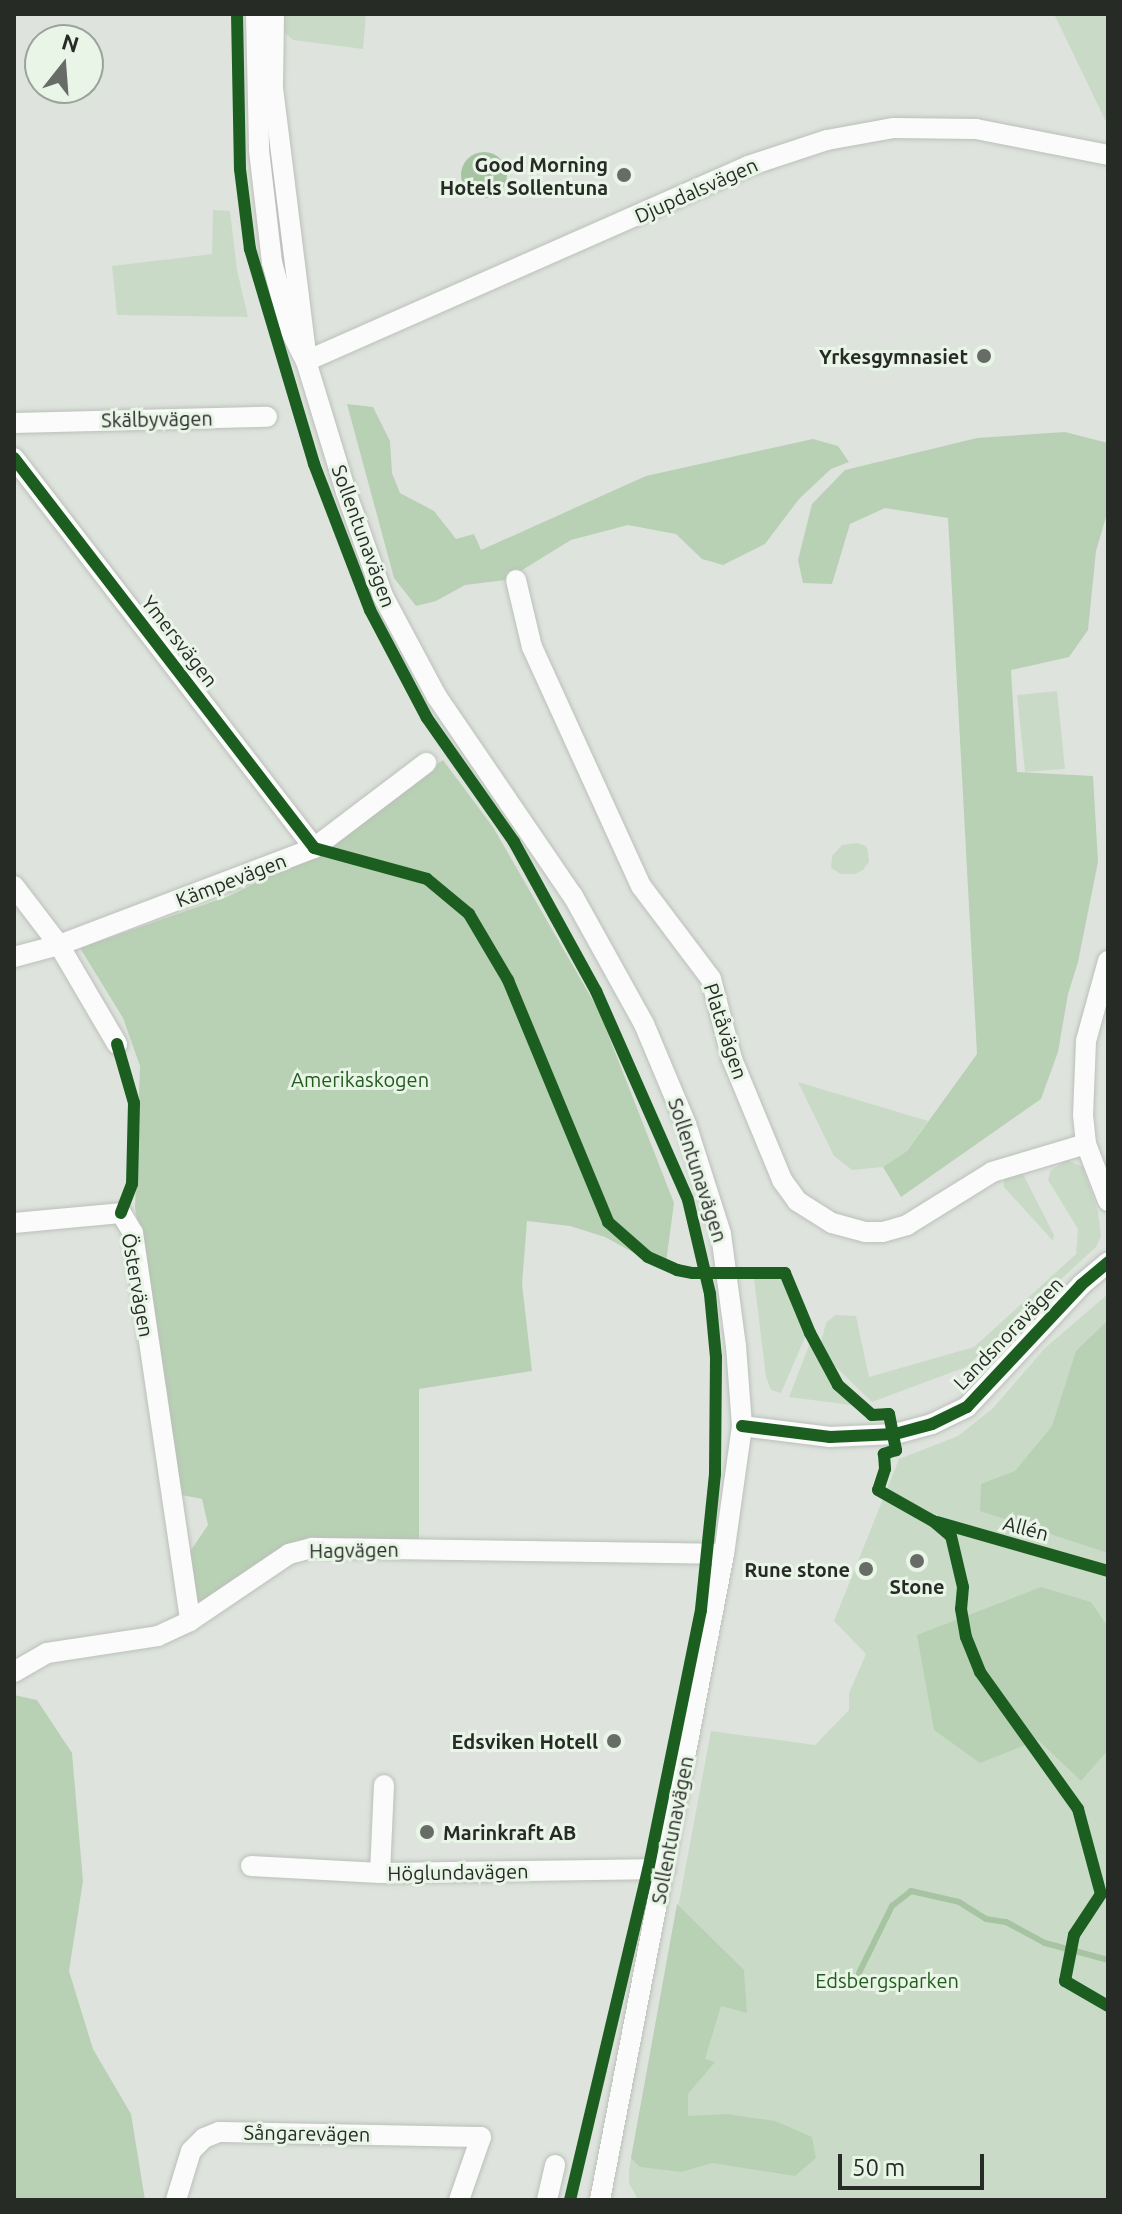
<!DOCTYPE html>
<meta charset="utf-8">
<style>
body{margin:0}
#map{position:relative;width:1122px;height:2214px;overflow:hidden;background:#dee4dd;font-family:Ubuntu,sans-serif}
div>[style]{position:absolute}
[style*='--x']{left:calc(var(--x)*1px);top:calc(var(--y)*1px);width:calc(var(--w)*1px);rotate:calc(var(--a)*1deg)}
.green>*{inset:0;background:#c9dbc7}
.forest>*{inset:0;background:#b8d1b4}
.water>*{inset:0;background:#a6c4a2}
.round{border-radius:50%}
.stream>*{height:6px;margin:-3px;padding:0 3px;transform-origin:3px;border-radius:3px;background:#a6c4a2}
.roads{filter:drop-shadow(0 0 2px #bbc0ba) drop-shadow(0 0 2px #bbc0ba)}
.minor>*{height:20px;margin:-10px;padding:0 10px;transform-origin:10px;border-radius:10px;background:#fafbfa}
.cycleway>*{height:12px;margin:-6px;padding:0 6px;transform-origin:6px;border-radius:6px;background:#1b5e20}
.dots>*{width:22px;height:22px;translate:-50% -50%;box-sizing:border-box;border:4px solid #e9f5e7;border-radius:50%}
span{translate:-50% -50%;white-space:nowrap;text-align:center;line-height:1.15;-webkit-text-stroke:6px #e9f5e7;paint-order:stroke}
.poi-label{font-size:20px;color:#272b26;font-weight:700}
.right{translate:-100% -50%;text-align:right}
.left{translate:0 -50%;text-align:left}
.street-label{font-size:20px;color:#272b26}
.park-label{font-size:20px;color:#235b1e}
.frame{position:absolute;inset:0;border:16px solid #272b26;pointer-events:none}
.north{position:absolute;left:24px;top:24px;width:80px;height:80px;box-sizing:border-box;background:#e9f5e7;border:2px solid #9ba49a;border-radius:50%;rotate:17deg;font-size:22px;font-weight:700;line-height:32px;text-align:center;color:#272b26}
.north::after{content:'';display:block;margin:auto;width:28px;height:36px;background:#676c66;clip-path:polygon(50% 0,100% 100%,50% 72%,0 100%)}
.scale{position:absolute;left:838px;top:2154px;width:146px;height:36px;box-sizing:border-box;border:4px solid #272b26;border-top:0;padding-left:10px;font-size:24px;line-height:28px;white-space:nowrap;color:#272b26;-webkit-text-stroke:6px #e9f5e7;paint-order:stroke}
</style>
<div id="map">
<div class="green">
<div style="clip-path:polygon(282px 14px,366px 14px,363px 49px,293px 40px,282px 30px)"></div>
<div style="clip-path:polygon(1053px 14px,1108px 14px,1108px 126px,1056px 18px)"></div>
<div style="clip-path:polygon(213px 210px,230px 211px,237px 270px,248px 317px,117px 315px,112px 266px,212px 254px)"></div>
<div style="clip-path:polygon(1057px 691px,1065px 769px,1025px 772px,1017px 695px)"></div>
<div style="clip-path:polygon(857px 843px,866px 846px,868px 852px,869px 862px,863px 870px,855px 874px,841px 874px,831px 868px,832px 856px,842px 845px)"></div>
<div style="clip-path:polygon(798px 1082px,928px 1121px,907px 1151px,883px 1167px,852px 1170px,834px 1156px)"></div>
<div style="clip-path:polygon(1067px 1160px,1083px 1167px,1098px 1212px,1101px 1236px,1096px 1247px,966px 1367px,872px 1402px,835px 1366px,821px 1342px,826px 1323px,835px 1315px,856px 1316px,869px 1377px,974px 1347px,1076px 1254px,1078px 1229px,1048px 1180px,1051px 1170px)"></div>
<div style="clip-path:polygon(1017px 1172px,1023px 1174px,1054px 1235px,1053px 1241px,1004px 1187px,1004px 1178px)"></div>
<div style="clip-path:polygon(754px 1279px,783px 1279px,806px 1335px,781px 1393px,771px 1390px,766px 1377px)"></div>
<div style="clip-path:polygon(1108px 1294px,1108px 2200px,638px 2200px,629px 2183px,629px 2170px,711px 1731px,815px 1745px,849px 1710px,849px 1693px,866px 1654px,834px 1621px,899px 1459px,958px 1436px,993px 1408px,1045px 1348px)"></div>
<div style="clip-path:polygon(810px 1343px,831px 1378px,851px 1405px,789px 1397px)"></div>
</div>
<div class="forest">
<div style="clip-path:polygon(347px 404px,373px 407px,390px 441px,392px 473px,400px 493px,434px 511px,456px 539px,474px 534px,481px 550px,646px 476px,813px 439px,838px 446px,849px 462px,831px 469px,799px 499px,765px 544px,723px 565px,702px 559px,676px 534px,628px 525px,571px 540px,506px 580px,465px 585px,436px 601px,416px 606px,394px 578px)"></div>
<div style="clip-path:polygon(1065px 432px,1108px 443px,1108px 510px,1096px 551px,1088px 630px,1069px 657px,1011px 670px,1017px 772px,1093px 776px,1098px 862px,1078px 962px,1068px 994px,1058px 1052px,1041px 1099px,901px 1197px,883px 1167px,907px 1151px,977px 1054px,948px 518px,885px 508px,850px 524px,832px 584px,803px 583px,798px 560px,812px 504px,845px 470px,977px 438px)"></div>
<div style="clip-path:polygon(443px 760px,493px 827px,599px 1011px,674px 1203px,665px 1270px,605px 1237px,570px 1226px,527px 1221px,522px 1284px,532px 1371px,419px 1389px,419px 1545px,357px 1538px,300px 1543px,195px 1607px,187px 1556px,208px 1525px,202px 1499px,182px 1495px,135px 1207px,140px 1066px,123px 1018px,80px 948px,229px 896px,293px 865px)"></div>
<div style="clip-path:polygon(1108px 1320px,1108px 1553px,980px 1511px,981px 1484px,1015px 1471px,1052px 1426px,1076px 1351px)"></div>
<div style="clip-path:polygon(1041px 1587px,1091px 1602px,1108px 1627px,1108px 1750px,1081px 1781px,1038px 1740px,980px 1763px,934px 1730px,917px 1635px)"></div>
<div style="clip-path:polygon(14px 1695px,37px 1700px,72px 1753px,83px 1881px,69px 1971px,93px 2049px,131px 2114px,145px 2200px,14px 2200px)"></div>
<div style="clip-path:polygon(677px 1904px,744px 1970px,747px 2013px,721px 2006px,705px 2059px,715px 2062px,688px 2094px,688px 2116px,727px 2114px,775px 2121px,812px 2137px,816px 2158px,795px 2176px,712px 2163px,682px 2172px,640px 2167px,631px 2158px)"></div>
</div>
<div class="water">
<div class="round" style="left:461px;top:152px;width:46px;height:46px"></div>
</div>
<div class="stream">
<div style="--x:859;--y:1973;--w:75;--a:-63.8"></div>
<div style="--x:892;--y:1906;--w:24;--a:-38"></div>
<div style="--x:911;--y:1891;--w:49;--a:12.9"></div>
<div style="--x:959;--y:1902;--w:32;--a:32"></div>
<div style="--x:986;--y:1919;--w:20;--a:9"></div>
<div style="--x:1006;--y:1922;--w:44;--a:28.3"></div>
<div style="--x:1045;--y:1943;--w:65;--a:15.1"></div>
</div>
<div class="roads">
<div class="minor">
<div style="--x:256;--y:14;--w:136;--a:88.7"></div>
<div style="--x:259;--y:150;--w:113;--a:83.4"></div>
<div style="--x:272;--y:262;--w:70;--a:75.2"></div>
<div style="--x:290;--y:330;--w:35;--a:63"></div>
<div style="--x:306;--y:361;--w:137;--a:73"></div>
<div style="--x:346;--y:492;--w:110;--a:70.4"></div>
<div style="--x:383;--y:596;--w:115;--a:61.9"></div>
<div style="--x:437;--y:697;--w:241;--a:55.7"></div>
<div style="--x:573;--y:896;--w:146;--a:61"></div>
<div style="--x:644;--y:1024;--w:108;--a:67.2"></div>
<div style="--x:686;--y:1124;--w:115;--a:72.3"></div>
<div style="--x:721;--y:1234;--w:113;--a:82.4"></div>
<div style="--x:736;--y:1346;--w:80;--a:85.7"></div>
<div style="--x:742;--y:1426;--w:129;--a:98"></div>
<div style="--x:724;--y:1554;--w:658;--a:100.87"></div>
<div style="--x:274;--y:14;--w:74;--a:90.8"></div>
<div style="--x:273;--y:88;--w:267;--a:82.9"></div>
<div style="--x:306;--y:361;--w:483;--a:-23.8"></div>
<div style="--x:748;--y:166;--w:83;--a:-18.2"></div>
<div style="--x:827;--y:140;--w:68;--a:-10.2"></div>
<div style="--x:894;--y:128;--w:82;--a:0.7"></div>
<div style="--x:976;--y:129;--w:135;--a:11.1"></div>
<div style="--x:14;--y:423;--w:253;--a:-1.4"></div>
<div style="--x:14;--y:458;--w:492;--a:52.4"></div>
<div style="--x:516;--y:580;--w:69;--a:76.6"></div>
<div style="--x:532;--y:647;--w:263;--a:65.5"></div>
<div style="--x:641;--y:886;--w:116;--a:53"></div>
<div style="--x:711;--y:979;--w:83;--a:75.3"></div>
<div style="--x:732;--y:1059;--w:131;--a:67.5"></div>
<div style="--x:782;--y:1180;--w:26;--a:54"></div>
<div style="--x:797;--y:1201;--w:41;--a:32.2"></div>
<div style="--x:832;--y:1223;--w:34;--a:15"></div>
<div style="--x:865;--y:1232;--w:18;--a:0"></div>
<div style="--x:883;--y:1232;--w:25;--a:-16"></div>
<div style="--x:907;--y:1225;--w:100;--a:-31.9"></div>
<div style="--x:992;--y:1172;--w:98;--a:-16.6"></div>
<div style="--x:14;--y:886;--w:74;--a:52.7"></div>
<div style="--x:59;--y:945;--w:115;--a:59.6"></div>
<div style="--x:14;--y:957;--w:47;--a:-14.9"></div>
<div style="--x:59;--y:945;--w:273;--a:-20.8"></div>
<div style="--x:314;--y:848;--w:141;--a:-37.2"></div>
<div style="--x:1108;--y:961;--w:83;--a:105.4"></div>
<div style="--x:1086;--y:1041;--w:74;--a:92.3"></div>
<div style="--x:1083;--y:1115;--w:29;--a:84"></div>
<div style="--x:1086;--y:1144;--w:61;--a:68.9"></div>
<div style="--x:14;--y:1223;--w:107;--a:-5.3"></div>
<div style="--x:121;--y:1213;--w:23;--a:59"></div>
<div style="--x:133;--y:1233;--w:392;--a:81.6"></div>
<div style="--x:742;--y:1426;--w:89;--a:7.1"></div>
<div style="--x:830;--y:1437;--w:65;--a:-2.6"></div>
<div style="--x:895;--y:1434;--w:38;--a:-15"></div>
<div style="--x:932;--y:1424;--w:39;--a:-26"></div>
<div style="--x:967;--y:1407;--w:167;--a:-46.9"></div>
<div style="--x:1081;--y:1285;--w:35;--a:-40"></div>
<div style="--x:14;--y:1672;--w:38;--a:-30"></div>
<div style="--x:47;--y:1653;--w:112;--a:-8.7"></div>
<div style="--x:158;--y:1636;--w:35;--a:-25"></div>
<div style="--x:190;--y:1621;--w:120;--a:-34.1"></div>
<div style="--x:289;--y:1554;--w:24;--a:-15"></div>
<div style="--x:312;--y:1548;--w:412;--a:0.8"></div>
<div style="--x:251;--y:1866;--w:129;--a:3.1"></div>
<div style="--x:380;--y:1873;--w:285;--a:-0.8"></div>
<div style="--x:380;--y:1873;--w:88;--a:-87.4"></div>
<div style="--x:176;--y:2200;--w:51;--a:-73"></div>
<div style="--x:191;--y:2151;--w:18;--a:-45"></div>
<div style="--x:204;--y:2138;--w:16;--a:-22"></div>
<div style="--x:219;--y:2132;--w:262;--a:1.1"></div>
<div style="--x:481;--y:2137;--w:67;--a:109.2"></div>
<div style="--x:547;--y:2200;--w:36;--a:-77"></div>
</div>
</div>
<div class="cycleway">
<div style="--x:237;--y:14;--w:155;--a:88.9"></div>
<div style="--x:240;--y:169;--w:81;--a:82.9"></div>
<div style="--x:250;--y:249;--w:224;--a:73.4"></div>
<div style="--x:314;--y:464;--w:156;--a:69"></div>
<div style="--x:370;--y:610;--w:122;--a:62.2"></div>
<div style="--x:427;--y:718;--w:151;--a:54.9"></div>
<div style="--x:514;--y:842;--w:170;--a:61.2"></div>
<div style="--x:596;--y:991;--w:228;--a:66.2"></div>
<div style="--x:688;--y:1200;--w:97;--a:76.8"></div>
<div style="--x:710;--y:1294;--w:63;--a:84.6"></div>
<div style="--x:716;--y:1357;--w:117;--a:90.5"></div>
<div style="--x:715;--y:1474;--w:137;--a:95.9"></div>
<div style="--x:701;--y:1610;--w:265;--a:101.5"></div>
<div style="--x:648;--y:1870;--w:339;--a:103.3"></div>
<div style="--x:14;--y:458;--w:492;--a:52.4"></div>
<div style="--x:314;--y:848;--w:117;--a:15.3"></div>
<div style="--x:427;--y:879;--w:55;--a:39.8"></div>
<div style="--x:469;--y:914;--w:77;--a:59.4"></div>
<div style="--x:508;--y:980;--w:262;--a:67.5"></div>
<div style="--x:608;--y:1222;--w:53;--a:41.2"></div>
<div style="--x:648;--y:1257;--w:32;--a:24"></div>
<div style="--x:677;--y:1270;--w:16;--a:11"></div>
<div style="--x:693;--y:1273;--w:92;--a:0"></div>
<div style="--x:785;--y:1273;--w:65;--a:67.4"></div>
<div style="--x:810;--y:1333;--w:59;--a:61.7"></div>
<div style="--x:838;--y:1385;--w:45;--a:41.4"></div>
<div style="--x:872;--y:1415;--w:17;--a:-3"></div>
<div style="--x:889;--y:1414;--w:37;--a:79"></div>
<div style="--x:896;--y:1450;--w:13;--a:162"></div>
<div style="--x:884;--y:1454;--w:15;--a:86"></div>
<div style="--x:885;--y:1469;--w:22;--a:108"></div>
<div style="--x:878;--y:1490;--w:63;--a:29.4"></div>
<div style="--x:933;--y:1521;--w:23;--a:40"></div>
<div style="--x:951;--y:1536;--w:52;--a:76.8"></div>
<div style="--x:963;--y:1587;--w:22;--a:95"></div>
<div style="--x:961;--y:1609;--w:28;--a:80"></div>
<div style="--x:966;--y:1637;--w:38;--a:68"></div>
<div style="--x:980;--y:1672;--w:168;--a:54.4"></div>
<div style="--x:1078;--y:1809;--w:88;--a:74.9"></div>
<div style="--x:1101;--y:1894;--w:49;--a:123.4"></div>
<div style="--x:1074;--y:1935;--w:47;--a:101.1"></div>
<div style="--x:1065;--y:1981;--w:50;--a:30.2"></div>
<div style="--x:117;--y:1044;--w:61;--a:73.9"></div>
<div style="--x:134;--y:1103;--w:81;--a:91.4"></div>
<div style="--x:132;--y:1184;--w:31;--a:111"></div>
<div style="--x:742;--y:1426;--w:89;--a:7.1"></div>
<div style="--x:830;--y:1437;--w:65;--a:-2.6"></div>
<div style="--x:895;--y:1434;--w:38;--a:-15"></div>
<div style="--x:932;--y:1424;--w:39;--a:-26"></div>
<div style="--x:967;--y:1407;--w:167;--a:-46.9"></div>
<div style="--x:1081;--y:1285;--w:35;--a:-40"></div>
<div style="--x:937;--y:1522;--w:178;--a:16"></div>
</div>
<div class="dots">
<div style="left:624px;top:175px;background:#676c66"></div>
<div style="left:984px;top:356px;background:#676c66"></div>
<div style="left:917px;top:1561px;background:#676c66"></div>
<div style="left:866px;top:1569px;background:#676c66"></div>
<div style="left:614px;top:1741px;background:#676c66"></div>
<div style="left:427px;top:1832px;background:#676c66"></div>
</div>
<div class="poi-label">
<span class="right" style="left:608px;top:176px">Good Morning<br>Hotels Sollentuna</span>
<span class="right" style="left:968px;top:356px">Yrkesgymnasiet</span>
<span class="right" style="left:850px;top:1569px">Rune stone</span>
<span style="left:917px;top:1586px">Stone</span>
<span class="right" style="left:598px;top:1741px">Edsviken Hotell</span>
<span class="left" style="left:443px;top:1832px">Marinkraft AB</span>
</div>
<div class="street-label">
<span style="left:696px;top:190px;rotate:-24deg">Djupdalsvägen</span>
<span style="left:157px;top:419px;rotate:-1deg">Skälbyvägen</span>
<span style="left:364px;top:536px;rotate:70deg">Sollentunavägen</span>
<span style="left:180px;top:641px;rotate:52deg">Ymersvägen</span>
<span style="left:231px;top:880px;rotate:-21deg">Kämpevägen</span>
<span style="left:726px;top:1031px;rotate:72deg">Platåvägen</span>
<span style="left:698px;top:1170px;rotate:72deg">Sollentunavägen</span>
<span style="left:138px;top:1285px;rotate:80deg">Östervägen</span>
<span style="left:1008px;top:1333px;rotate:-46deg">Landsnoravägen</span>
<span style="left:1026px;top:1528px;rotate:15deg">Allén</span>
<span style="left:354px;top:1550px;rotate:-1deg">Hagvägen</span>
<span style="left:672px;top:1830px;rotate:-79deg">Sollentunavägen</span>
<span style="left:458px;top:1872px;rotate:-1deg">Höglundavägen</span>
<span style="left:307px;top:2133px;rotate:1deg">Sångarevägen</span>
</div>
<div class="park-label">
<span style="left:360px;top:1079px">Amerikaskogen</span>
<span style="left:887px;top:1980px">Edsbergsparken</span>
</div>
<div class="frame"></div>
<div class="north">N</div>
<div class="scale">50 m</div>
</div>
